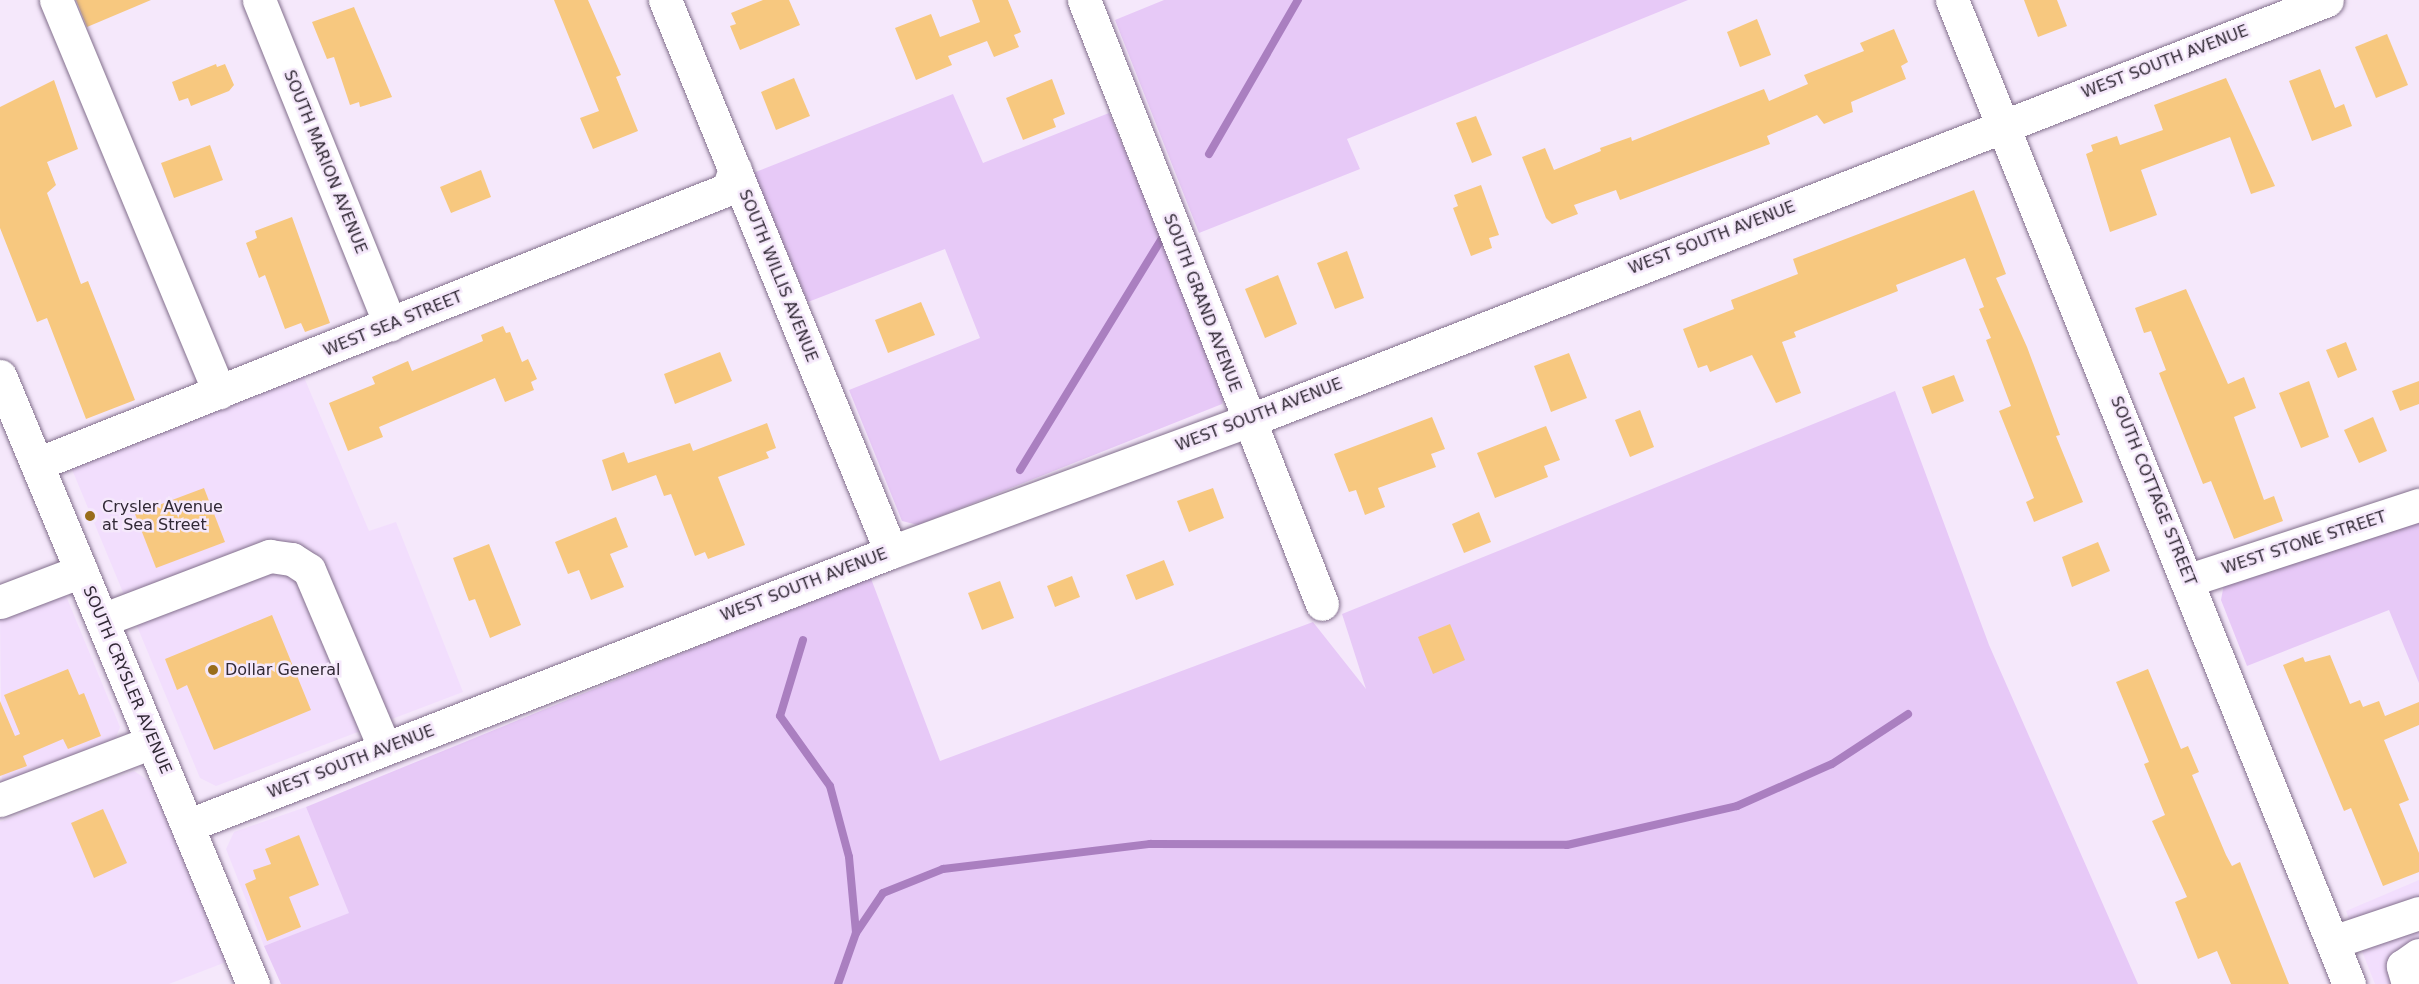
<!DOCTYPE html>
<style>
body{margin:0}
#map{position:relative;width:2419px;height:984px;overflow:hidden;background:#f5e8fb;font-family:"DejaVu Sans",sans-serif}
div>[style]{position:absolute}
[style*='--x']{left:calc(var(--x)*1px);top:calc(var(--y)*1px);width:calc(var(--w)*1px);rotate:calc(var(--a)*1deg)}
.built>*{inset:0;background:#f2defd}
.green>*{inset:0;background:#e7c9f7}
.stream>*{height:8px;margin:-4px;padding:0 4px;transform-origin:4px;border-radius:4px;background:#aa7fc0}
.building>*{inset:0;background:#f7c87f}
.roads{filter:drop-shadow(0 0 2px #826f8c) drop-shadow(0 0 2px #826f8c)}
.minor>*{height:33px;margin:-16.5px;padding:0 16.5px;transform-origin:16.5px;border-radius:16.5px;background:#fff}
.major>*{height:33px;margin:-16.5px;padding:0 16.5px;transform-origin:16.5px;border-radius:16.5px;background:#fff}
.dots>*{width:16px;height:16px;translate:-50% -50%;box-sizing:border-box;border:3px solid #f5e8fb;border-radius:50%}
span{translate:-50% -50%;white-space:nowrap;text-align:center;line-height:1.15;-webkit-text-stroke:5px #f5e8fb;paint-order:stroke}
.street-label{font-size:16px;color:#312935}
.poi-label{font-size:16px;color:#312935}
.left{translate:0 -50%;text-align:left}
</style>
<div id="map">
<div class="built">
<div style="clip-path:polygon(303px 375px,369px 531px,396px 522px,463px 692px,216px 786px,200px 778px,71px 467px)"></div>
<div style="clip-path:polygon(64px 591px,120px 727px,115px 740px,2px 784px,0 616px)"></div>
<div style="clip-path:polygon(134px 771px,152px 783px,226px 962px,169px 984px,0 984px,0 822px)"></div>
<div style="clip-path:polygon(306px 807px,350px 913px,264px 946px,226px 849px,234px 832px)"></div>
<div style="clip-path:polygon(2419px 880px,2419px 984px,2375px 984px,2346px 911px)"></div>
</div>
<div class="green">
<div style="clip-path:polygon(1164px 0,1688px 0,1347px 139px,1360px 169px,1199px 233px,1115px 20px)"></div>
<div style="clip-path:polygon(953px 94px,983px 163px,1109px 113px,1226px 389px,1222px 404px,918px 525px,902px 521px,849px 390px,980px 338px,945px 249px,808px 302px,753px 173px)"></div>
<div style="clip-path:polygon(1895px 391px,1989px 645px,2138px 984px,281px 984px,264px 946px,349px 913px,306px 807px,870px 576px,940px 761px,1313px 622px,1366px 689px,1342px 614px)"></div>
<div style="clip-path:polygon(2419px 522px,2419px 683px,2389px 610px,2247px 666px,2221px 600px,2224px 584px)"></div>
</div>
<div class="stream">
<div style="--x:1209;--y:154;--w:178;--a:-60"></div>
<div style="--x:1020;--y:470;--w:278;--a:-58.5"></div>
<div style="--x:803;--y:640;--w:79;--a:106.8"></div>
<div style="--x:780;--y:716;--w:86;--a:54.5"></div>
<div style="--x:830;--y:786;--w:73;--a:75"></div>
<div style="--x:849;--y:857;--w:76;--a:84.7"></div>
<div style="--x:838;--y:984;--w:54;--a:-70.6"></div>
<div style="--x:856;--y:933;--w:48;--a:-56"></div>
<div style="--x:883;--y:893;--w:65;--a:-21.8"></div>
<div style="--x:943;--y:869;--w:209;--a:-6.9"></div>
<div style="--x:1150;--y:844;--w:417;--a:0.1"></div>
<div style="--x:1567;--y:845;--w:174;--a:-12.9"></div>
<div style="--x:1737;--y:806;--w:104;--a:-23.9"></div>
<div style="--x:1832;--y:764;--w:91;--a:-33.3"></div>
</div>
<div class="building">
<div style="clip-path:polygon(76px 0,151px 0,87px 27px)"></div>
<div style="clip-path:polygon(554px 0,588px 0,621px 75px,616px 77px,638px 131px,593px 149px,580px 118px,599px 111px)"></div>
<div style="clip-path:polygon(763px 0,789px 0,800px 25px,740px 50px,730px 26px,736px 24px,731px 13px)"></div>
<div style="clip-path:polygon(972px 0,1008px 0,1021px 32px,1014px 35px,1019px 47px,994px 57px,987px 41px,948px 56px,952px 65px,916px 80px,895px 28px,931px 14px,940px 37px,980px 22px)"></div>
<div style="clip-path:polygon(2024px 0,2057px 0,2067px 26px,2038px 37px)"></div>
<div style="clip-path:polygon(354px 7px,392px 97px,360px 107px,359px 102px,350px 105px,334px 57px,327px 59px,312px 22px)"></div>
<div style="clip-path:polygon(1757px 19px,1771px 55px,1740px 67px,1727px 32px)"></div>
<div style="clip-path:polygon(1894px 29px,1908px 62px,1901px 66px,1906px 79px,1851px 102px,1853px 112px,1824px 124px,1817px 115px,1767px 136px,1770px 144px,1620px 200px,1616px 190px,1574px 205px,1578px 214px,1552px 224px,1546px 218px,1522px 157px,1545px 148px,1554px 170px,1601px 151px,1600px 148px,1631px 137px,1632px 141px,1764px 89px,1769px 101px,1808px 84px,1804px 75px,1864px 51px,1860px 43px)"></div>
<div style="clip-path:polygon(2387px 34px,2408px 85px,2376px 98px,2355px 47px)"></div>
<div style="clip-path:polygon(216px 64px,217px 67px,225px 64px,234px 85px,229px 91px,191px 106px,188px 98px,179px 101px,172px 82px)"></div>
<div style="clip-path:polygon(2320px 69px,2335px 108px,2344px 104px,2352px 126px,2312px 141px,2289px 81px)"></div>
<div style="clip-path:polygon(794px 78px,810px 116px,776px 130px,761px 92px)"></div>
<div style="clip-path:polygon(2226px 78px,2275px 186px,2251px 194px,2230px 137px,2141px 170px,2157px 215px,2110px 232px,2086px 154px,2093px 151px,2091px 145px,2117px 136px,2120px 145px,2163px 130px,2154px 105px)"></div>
<div style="clip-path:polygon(1052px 79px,1065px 114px,1053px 119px,1056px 127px,1023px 140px,1006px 98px)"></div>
<div style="clip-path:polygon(54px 80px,78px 149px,47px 162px,56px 185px,47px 193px,81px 284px,88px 281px,135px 400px,86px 419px,47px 318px,37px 322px,0 228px,0 107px)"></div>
<div style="clip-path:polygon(1476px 116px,1492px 155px,1472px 163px,1456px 123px)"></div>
<div style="clip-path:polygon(210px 145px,223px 180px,174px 198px,161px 163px)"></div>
<div style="clip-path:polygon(481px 170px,491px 197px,451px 213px,440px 187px)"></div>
<div style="clip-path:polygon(1481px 185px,1499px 235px,1489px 238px,1492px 248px,1471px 256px,1453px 208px,1458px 206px,1454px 195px)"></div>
<div style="clip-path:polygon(1974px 190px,2006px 274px,1996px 278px,2027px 347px,2060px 435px,2056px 436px,2083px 502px,2034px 522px,2026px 502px,2034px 498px,1999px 411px,2011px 406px,1986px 340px,1991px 338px,1979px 309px,1984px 307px,1965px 258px,1896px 285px,1898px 291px,1794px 332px,1796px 337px,1782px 342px,1801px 393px,1776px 403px,1752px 355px,1710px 372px,1707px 365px,1698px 368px,1683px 329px,1734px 309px,1731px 300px,1798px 274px,1793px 259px)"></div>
<div style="clip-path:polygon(292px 217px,330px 323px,305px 332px,301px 323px,285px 329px,265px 275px,259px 278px,246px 243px,257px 238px,255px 231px)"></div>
<div style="clip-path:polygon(1347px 251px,1364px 298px,1335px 309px,1317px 263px)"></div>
<div style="clip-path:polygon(1278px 275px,1297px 324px,1265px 338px,1245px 289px)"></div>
<div style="clip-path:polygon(2186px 289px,2228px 384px,2244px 377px,2256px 408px,2234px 417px,2264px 500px,2274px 496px,2283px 521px,2234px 539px,2211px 481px,2203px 484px,2159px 373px,2166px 370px,2151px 331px,2144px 333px,2135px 308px)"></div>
<div style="clip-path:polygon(921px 302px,935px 335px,888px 353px,875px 320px)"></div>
<div style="clip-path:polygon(503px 326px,506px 333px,510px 332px,522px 362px,528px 359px,537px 379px,531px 382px,534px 390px,505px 402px,495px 378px,379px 427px,383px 437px,348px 451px,329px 403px,375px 384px,372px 377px,408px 361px,412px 371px,483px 341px,481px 335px)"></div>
<div style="clip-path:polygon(2346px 342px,2357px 370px,2338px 378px,2326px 350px)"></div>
<div style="clip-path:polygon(720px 352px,732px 381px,675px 404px,664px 374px)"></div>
<div style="clip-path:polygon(1569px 353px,1587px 398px,1551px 412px,1534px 366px)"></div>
<div style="clip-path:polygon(1954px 375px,1964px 401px,1932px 414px,1922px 387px)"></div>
<div style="clip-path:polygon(2309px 381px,2329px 437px,2301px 448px,2279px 393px)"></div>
<div style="clip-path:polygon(2419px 381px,2419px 404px,2400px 411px,2392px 391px)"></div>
<div style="clip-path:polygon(1640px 410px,1654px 447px,1630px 457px,1615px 420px)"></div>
<div style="clip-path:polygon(1432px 417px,1445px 449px,1431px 454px,1436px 467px,1378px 488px,1385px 507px,1365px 515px,1356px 490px,1349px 492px,1334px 454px)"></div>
<div style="clip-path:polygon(2373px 417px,2387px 451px,2359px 463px,2344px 430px)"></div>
<div style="clip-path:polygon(767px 423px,776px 448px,766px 452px,769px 458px,718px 477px,745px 545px,708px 559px,705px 552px,695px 556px,671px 494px,664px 496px,656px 475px,612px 491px,602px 460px,624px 452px,628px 463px,690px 443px,693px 451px)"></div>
<div style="clip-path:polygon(1546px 426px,1560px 460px,1544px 466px,1548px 477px,1495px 498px,1477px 453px)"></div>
<div style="clip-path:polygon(204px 488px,225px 542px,156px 568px,135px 514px)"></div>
<div style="clip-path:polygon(1213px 488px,1224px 518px,1189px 532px,1177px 501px)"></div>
<div style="clip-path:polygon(1479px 512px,1491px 542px,1464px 553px,1452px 524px)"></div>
<div style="clip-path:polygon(616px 517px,628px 547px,610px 554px,624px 587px,591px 600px,579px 570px,568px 574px,555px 542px)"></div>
<div style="clip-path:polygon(2098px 542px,2110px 571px,2072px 587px,2062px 557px)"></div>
<div style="clip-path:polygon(489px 544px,521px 625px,490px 638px,475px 599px,469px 601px,453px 558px)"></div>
<div style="clip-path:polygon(1164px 560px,1174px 585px,1136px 600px,1126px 575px)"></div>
<div style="clip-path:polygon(1072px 576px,1080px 597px,1055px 607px,1047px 586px)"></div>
<div style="clip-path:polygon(1000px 581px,1014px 618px,982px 630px,968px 593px)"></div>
<div style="clip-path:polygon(272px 615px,311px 710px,214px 750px,187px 685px,177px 690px,165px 659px)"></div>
<div style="clip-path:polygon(1450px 624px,1465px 660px,1433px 674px,1418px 637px)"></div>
<div style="clip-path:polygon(2330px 655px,2350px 704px,2360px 700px,2363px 707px,2379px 701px,2385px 716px,2419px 702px,2419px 725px,2384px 740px,2409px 800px,2399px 804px,2419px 853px,2419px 872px,2383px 886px,2351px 808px,2344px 811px,2283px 665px,2303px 657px,2305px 662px)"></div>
<div style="clip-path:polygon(68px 669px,79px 695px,84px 693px,101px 736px,68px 749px,63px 739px,23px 756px,27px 766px,0 776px,0 701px,15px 736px,20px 734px,4px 695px)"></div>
<div style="clip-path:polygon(2148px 669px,2181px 749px,2188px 746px,2199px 772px,2192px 775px,2226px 855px,2232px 866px,2240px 862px,2289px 984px,2231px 984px,2217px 951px,2198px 959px,2175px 902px,2187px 897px,2152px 821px,2165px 815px,2144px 764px,2149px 762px,2116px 682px)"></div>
<div style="clip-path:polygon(103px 809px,127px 863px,94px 878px,71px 823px)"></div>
<div style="clip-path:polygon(299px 835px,319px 885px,289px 897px,301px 927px,267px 941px,245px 884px,256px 879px,253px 870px,271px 864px,265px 849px)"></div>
</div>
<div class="roads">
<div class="minor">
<div style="--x:56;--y:0;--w:425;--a:67.4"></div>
<div style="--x:259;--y:0;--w:350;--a:68"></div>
<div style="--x:665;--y:0;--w:596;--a:67.73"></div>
<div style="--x:1084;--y:0;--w:649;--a:68.49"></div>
<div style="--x:1952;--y:0;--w:1061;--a:68.03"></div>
<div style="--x:37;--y:464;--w:744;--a:-21.7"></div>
<div style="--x:728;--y:189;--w:21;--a:-71"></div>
<div style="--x:2189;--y:580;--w:242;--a:-18.1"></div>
<div style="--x:0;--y:602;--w:87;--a:-20.9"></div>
<div style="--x:102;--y:620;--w:180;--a:-20.9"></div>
<div style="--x:270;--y:556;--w:22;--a:8"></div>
<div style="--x:292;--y:559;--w:20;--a:33"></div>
<div style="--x:309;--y:570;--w:194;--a:67"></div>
<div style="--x:0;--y:800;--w:163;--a:-20.9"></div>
<div style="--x:189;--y:825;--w:753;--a:-21.25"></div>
<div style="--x:891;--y:552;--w:380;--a:-20.2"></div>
<div style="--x:1248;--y:421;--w:1158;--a:-21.31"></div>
<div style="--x:2333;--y:942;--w:91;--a:-18.6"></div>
<div style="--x:2408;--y:984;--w:19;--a:-106"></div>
<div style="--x:2403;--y:966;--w:19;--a:-35"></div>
</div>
<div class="major">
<div style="--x:0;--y:376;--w:659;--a:67.41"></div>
</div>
</div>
<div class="dots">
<div style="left:90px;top:516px;background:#996d1b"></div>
<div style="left:213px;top:670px;background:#996d1b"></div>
</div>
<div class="street-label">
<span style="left:2165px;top:62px;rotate:-21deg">WEST SOUTH AVENUE</span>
<span style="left:325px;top:162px;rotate:68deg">SOUTH MARION AVENUE</span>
<span style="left:1712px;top:238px;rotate:-21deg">WEST SOUTH AVENUE</span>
<span style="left:778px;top:276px;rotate:68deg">SOUTH WILLIS AVENUE</span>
<span style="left:1202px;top:303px;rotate:69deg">SOUTH GRAND AVENUE</span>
<span style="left:393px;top:324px;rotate:-22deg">WEST SEA STREET</span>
<span style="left:1259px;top:415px;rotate:-21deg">WEST SOUTH AVENUE</span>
<span style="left:2153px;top:491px;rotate:68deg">SOUTH COTTAGE STREET</span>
<span style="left:2304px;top:543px;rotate:-18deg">WEST STONE STREET</span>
<span style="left:804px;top:585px;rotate:-21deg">WEST SOUTH AVENUE</span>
<span style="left:127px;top:680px;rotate:67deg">SOUTH CRYSLER AVENUE</span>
<span style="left:351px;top:762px;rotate:-21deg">WEST SOUTH AVENUE</span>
</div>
<div class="poi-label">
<span class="left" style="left:102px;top:516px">Crysler Avenue<br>at Sea Street</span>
<span class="left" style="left:225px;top:670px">Dollar General</span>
</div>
</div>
